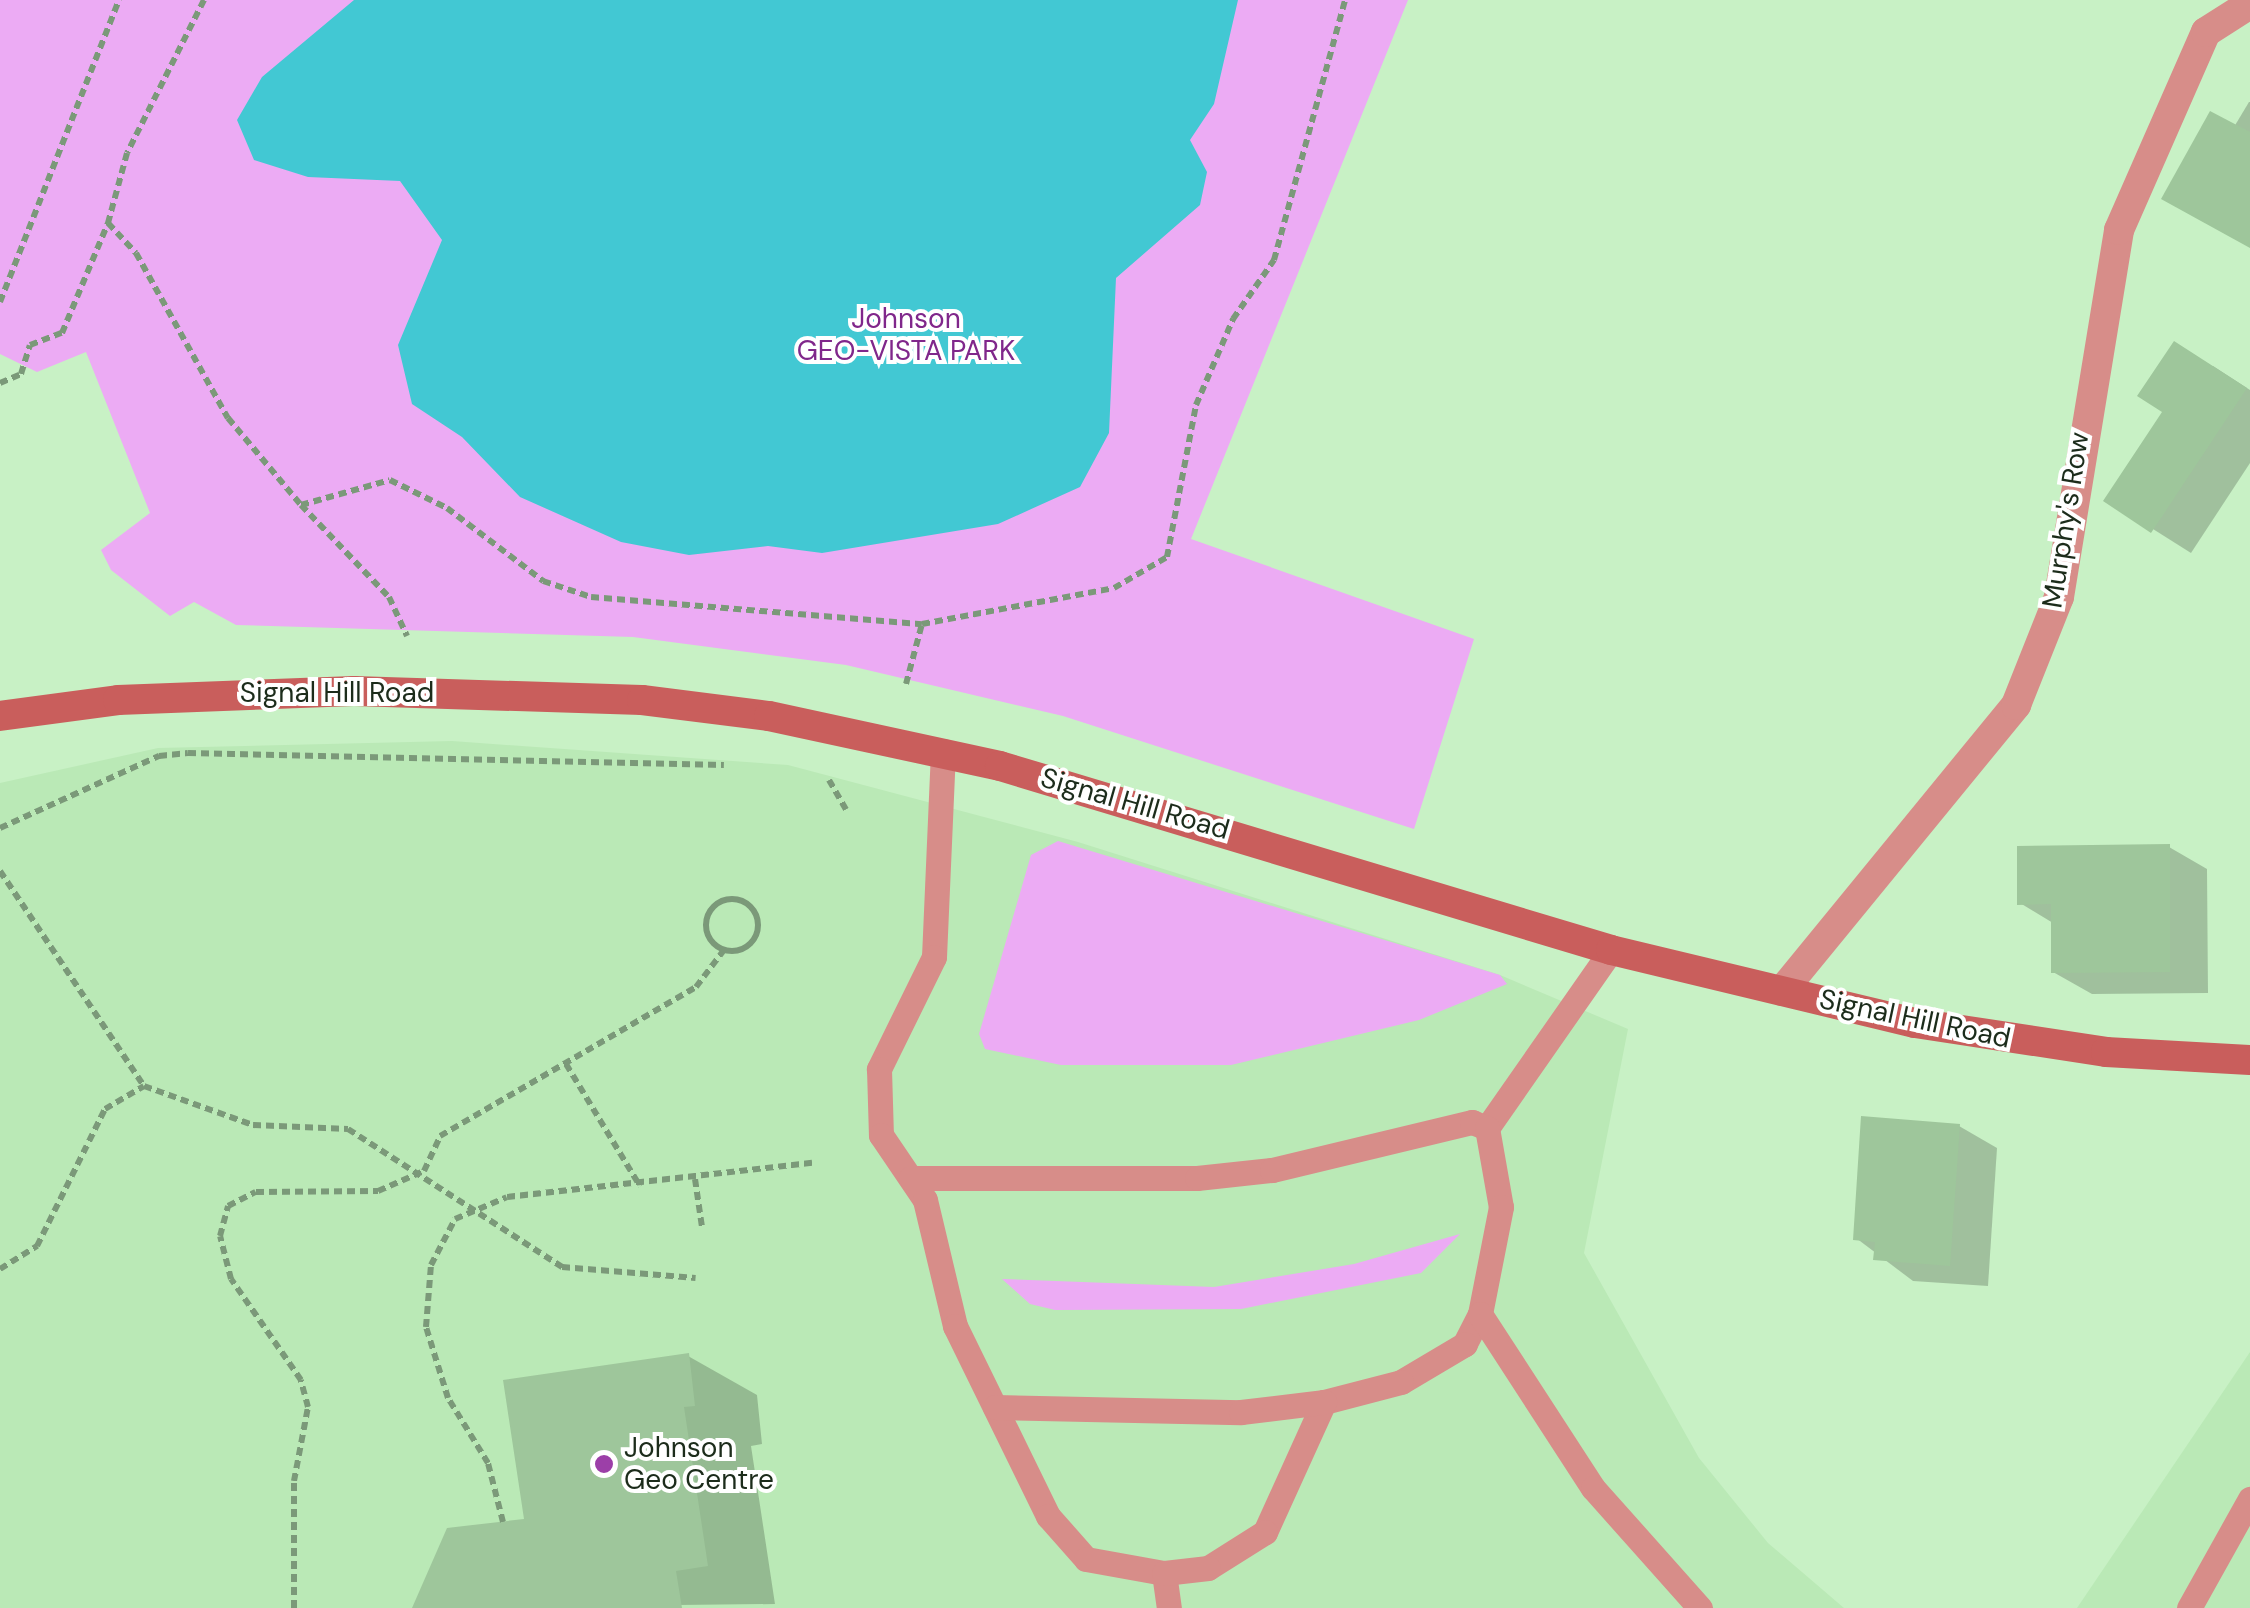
<!DOCTYPE html>
<style>
body{margin:0}
#map{position:relative;width:2250px;height:1608px;overflow:hidden;background:#c8f1c5;font-family:"DM Sans",sans-serif}
div>[style]{position:absolute}
[style*='--x']{left:calc(var(--x)*1px);top:calc(var(--y)*1px);width:calc(var(--w)*1px);rotate:calc(var(--a)*1deg)}
.built>*{inset:0;background:#bae9b6}
.green>*{inset:0;background:#ecabf4}
.water>*{inset:0;background:#42c8d3}
.shadow>*{inset:0;background:#0003}
.building>*{inset:0;background:#9ec69b}
.path>*{height:6px;margin-top:-3px;transform-origin:0;background:repeating-linear-gradient(90deg,#7b9979 0 8px,transparent 0 13px)}
.path>.ring{margin:-3px;padding:0;box-sizing:content-box;background:none;border:6px solid #7b9979;border-radius:50%}
.lane>*{height:25px;margin:-12.5px;padding:0 12.5px;transform-origin:12.5px;border-radius:12.5px;background:#d78d89}
.street>*{height:30px;margin:-15px;padding:0 15px;transform-origin:15px;border-radius:15px;background:#d78d89}
.secondary>*{height:30px;margin:-15px;padding:0 15px;transform-origin:15px;border-radius:15px;background:#c95e5c}
.dots>*{width:28px;height:28px;translate:-50% -50%;box-sizing:border-box;border:5px solid #fff;border-radius:50%}
span{translate:-50% -50%;white-space:nowrap;text-align:center;line-height:1.15;-webkit-text-stroke:8px #fff;paint-order:stroke}
.park-label{font-size:28px;color:#80278b}
.street-label{font-size:28px;color:#1c2c1b}
.poi-label{font-size:28px;color:#1c2c1b}
.left{translate:0 -50%;text-align:left}
</style>
<div id="map">
<div class="built">
<div style="clip-path:polygon(452px 741px,788px 765px,1078px 842px,1500px 975px,1628px 1029px,1584px 1253px,1699px 1458px,1768px 1543px,1844px 1608px,0 1608px,0 783px,158px 748px)"></div>
<div style="clip-path:polygon(2250px 1352px,2250px 1608px,2077px 1608px)"></div>
</div>
<div class="green">
<div style="clip-path:polygon(0 0,1408px 0,1191px 539px,1474px 639px,1414px 829px,1063px 716px,846px 665px,633px 637px,236px 625px,194px 602px,170px 616px,111px 570px,101px 550px,150px 513px,86px 352px,37px 372px,0 354px)"></div>
<div style="clip-path:polygon(1058px 841px,1500px 975px,1507px 984px,1419px 1020px,1231px 1065px,1061px 1065px,985px 1049px,979px 1034px,1031px 855px)"></div>
<div style="clip-path:polygon(1460px 1234px,1421px 1273px,1241px 1309px,1055px 1310px,1030px 1304px,1002px 1279px,1214px 1287px,1354px 1264px)"></div>
</div>
<div class="water">
<div style="clip-path:polygon(354px 0,1238px 0,1214px 104px,1190px 140px,1207px 172px,1200px 205px,1116px 278px,1109px 433px,1080px 487px,998px 524px,822px 553px,768px 546px,689px 555px,621px 542px,520px 497px,462px 437px,412px 404px,398px 345px,442px 240px,400px 181px,308px 177px,254px 160px,237px 120px,262px 77px)"></div>
</div>
<div class="shadow">
<div style="clip-path:polygon(2249px 102px,2250px 102px,2250px 247px,2234px 127px)"></div>
<div style="clip-path:polygon(2213px 366px,2250px 390px,2250px 463px,2191px 553px,2107px 500px,2166px 412px)"></div>
<div style="clip-path:polygon(2169px 847px,2207px 869px,2208px 993px,2092px 994px,2053px 972px,2053px 923px,2020px 903px)"></div>
<div style="clip-path:polygon(1959px 1126px,1997px 1148px,1988px 1286px,1913px 1281px,1856px 1238px)"></div>
<div style="clip-path:polygon(688px 1356px,757px 1395px,762px 1444px,751px 1446px,775px 1604px,414px 1608px,527px 1521px)"></div>
</div>
<div class="building">
<div style="clip-path:polygon(2210px 111px,2250px 132px,2250px 248px,2161px 199px)"></div>
<div style="clip-path:polygon(2174px 341px,2247px 388px,2151px 533px,2103px 501px,2162px 412px,2137px 396px)"></div>
<div style="clip-path:polygon(2170px 844px,2170px 972px,2051px 973px,2051px 904px,2017px 905px,2017px 846px)"></div>
<div style="clip-path:polygon(1861px 1116px,1960px 1124px,1950px 1266px,1873px 1260px,1875px 1242px,1853px 1240px)"></div>
<div style="clip-path:polygon(689px 1353px,695px 1406px,684px 1407px,708px 1566px,676px 1571px,682px 1608px,412px 1608px,447px 1528px,524px 1519px,503px 1380px)"></div>
</div>
<div class="path">
<div style="--x:204;--y:0;--w:171;--a:116.7"></div>
<div style="--x:127;--y:153;--w:73;--a:105.2"></div>
<div style="--x:108;--y:223;--w:41;--a:47"></div>
<div style="--x:136;--y:253;--w:189;--a:60.9"></div>
<div style="--x:228;--y:418;--w:114;--a:50"></div>
<div style="--x:301;--y:505;--w:92;--a:-15.7"></div>
<div style="--x:390;--y:480;--w:64;--a:26.2"></div>
<div style="--x:447;--y:508;--w:121;--a:37.2"></div>
<div style="--x:543;--y:581;--w:51;--a:18.4"></div>
<div style="--x:591;--y:597;--w:332;--a:4.7"></div>
<div style="--x:0;--y:302;--w:325;--a:-68.5"></div>
<div style="--x:0;--y:383;--w:23;--a:-23"></div>
<div style="--x:21;--y:374;--w:30;--a:-73"></div>
<div style="--x:30;--y:345;--w:34;--a:-21"></div>
<div style="--x:62;--y:333;--w:119;--a:-67.3"></div>
<div style="--x:301;--y:505;--w:127;--a:46.3"></div>
<div style="--x:389;--y:597;--w:43;--a:65.2"></div>
<div style="--x:906;--y:684;--w:62;--a:-75.1"></div>
<div style="--x:922;--y:624;--w:195;--a:-10.6"></div>
<div style="--x:1114;--y:588;--w:61;--a:-30.3"></div>
<div style="--x:1167;--y:557;--w:155;--a:-79.2"></div>
<div style="--x:1196;--y:405;--w:94;--a:-66.7"></div>
<div style="--x:1233;--y:319;--w:72;--a:-55.2"></div>
<div style="--x:1274;--y:260;--w:270;--a:-74.7"></div>
<div style="--x:829;--y:780;--w:34;--a:60"></div>
<div style="--x:0;--y:828;--w:175;--a:-24.4"></div>
<div style="--x:159;--y:756;--w:29;--a:-6"></div>
<div style="--x:188;--y:753;--w:536;--a:1.28"></div>
<div style="--x:0;--y:871;--w:259;--a:56.2"></div>
<div class="ring" style="left:706px;top:899px;width:46px;height:46px"></div>
<div style="--x:566;--y:1064;--w:143;--a:58.8"></div>
<div style="--x:695;--y:1179;--w:49;--a:81.7"></div>
<div style="--x:0;--y:1269;--w:44;--a:-31.9"></div>
<div style="--x:37;--y:1246;--w:153;--a:-63.6"></div>
<div style="--x:105;--y:1109;--w:45;--a:-30.5"></div>
<div style="--x:144;--y:1086;--w:116;--a:19.7"></div>
<div style="--x:253;--y:1125;--w:95;--a:2.4"></div>
<div style="--x:348;--y:1129;--w:255;--a:32.8"></div>
<div style="--x:562;--y:1267;--w:134;--a:4.7"></div>
<div style="--x:503;--y:1522;--w:61;--a:-104.3"></div>
<div style="--x:488;--y:1463;--w:76;--a:-121.6"></div>
<div style="--x:448;--y:1398;--w:74;--a:-107.2"></div>
<div style="--x:426;--y:1327;--w:62;--a:-85.4"></div>
<div style="--x:431;--y:1265;--w:52;--a:-62.4"></div>
<div style="--x:455;--y:1219;--w:56;--a:-22.9"></div>
<div style="--x:507;--y:1197;--w:307;--a:-6.4"></div>
<div style="--x:294;--y:1608;--w:127;--a:-90"></div>
<div style="--x:294;--y:1481;--w:75;--a:-79.3"></div>
<div style="--x:308;--y:1407;--w:28;--a:-105"></div>
<div style="--x:301;--y:1380;--w:123;--a:-124.7"></div>
<div style="--x:231;--y:1279;--w:44;--a:-104.3"></div>
<div style="--x:220;--y:1236;--w:31;--a:-75"></div>
<div style="--x:228;--y:1206;--w:31;--a:-27"></div>
<div style="--x:256;--y:1192;--w:122;--a:-0.5"></div>
<div style="--x:378;--y:1191;--w:50;--a:-23.5"></div>
<div style="--x:424;--y:1171;--w:38;--a:-65"></div>
<div style="--x:440;--y:1136;--w:296;--a:-30.2"></div>
<div style="--x:696;--y:987;--w:46;--a:-52.9"></div>
</div>
<div class="lane">
<div style="--x:943;--y:751;--w:206;--a:92.5"></div>
<div style="--x:934;--y:957;--w:125;--a:116.2"></div>
<div style="--x:879;--y:1069;--w:66;--a:88.3"></div>
<div style="--x:881;--y:1135;--w:78;--a:55.9"></div>
<div style="--x:925;--y:1200;--w:130;--a:76.6"></div>
<div style="--x:955;--y:1326;--w:212;--a:63.9"></div>
<div style="--x:1048;--y:1516;--w:57;--a:48.5"></div>
<div style="--x:1086;--y:1559;--w:79;--a:10.2"></div>
<div style="--x:1164;--y:1573;--w:35;--a:82"></div>
<div style="--x:1487;--y:1128;--w:217;--a:-55.1"></div>
<div style="--x:911;--y:1178;--w:286;--a:0"></div>
<div style="--x:1197;--y:1178;--w:75;--a:-6.1"></div>
<div style="--x:1272;--y:1170;--w:206;--a:-13.5"></div>
<div style="--x:1472;--y:1122;--w:16;--a:22"></div>
<div style="--x:1487;--y:1128;--w:80;--a:80"></div>
<div style="--x:1501;--y:1207;--w:109;--a:101.1"></div>
<div style="--x:1480;--y:1314;--w:34;--a:117"></div>
<div style="--x:1465;--y:1344;--w:74;--a:149.3"></div>
<div style="--x:1401;--y:1382;--w:80;--a:165.4"></div>
<div style="--x:1324;--y:1402;--w:143;--a:114.4"></div>
<div style="--x:1265;--y:1532;--w:67;--a:147.7"></div>
<div style="--x:1208;--y:1568;--w:44;--a:173.5"></div>
<div style="--x:1480;--y:1314;--w:207;--a:57"></div>
<div style="--x:1593;--y:1488;--w:161;--a:48.3"></div>
<div style="--x:995;--y:1407;--w:246;--a:1.2"></div>
<div style="--x:1241;--y:1412;--w:84;--a:-6.9"></div>
<div style="--x:2189;--y:1608;--w:125;--a:-60.8"></div>
</div>
<div class="street">
<div style="--x:1782;--y:991;--w:370;--a:-50.7"></div>
<div style="--x:2016;--y:705;--w:116;--a:-68.3"></div>
<div style="--x:2059;--y:597;--w:372;--a:-80.7"></div>
<div style="--x:2119;--y:230;--w:216;--a:-66.3"></div>
<div style="--x:2206;--y:32;--w:52;--a:-32.5"></div>
</div>
<div class="secondary">
<div style="--x:0;--y:716;--w:119;--a:-7.7"></div>
<div style="--x:118;--y:700;--w:236;--a:-2.2"></div>
<div style="--x:354;--y:691;--w:288;--a:1.8"></div>
<div style="--x:642;--y:700;--w:128;--a:7.2"></div>
<div style="--x:769;--y:716;--w:236;--a:12.2"></div>
<div style="--x:1000;--y:766;--w:638;--a:16.76"></div>
<div style="--x:1611;--y:950;--w:313;--a:13.5"></div>
<div style="--x:1915;--y:1023;--w:193;--a:8.6"></div>
<div style="--x:2106;--y:1052;--w:144;--a:3.2"></div>
</div>
<div class="dots">
<div style="left:604px;top:1464px;background:#9c3fa8"></div>
</div>
<div class="park-label">
<span style="left:906px;top:335px">Johnson<br>GEO-VISTA PARK</span>
</div>
<div class="street-label">
<span style="left:2066px;top:520px;rotate:-81deg">Murphy's Row</span>
<span style="left:337px;top:693px">Signal Hill Road</span>
<span style="left:1135px;top:804px;rotate:16deg">Signal Hill Road</span>
<span style="left:1915px;top:1019px;rotate:12deg">Signal Hill Road</span>
</div>
<div class="poi-label">
<span class="left" style="left:624px;top:1464px">Johnson<br>Geo Centre</span>
</div>
</div>
